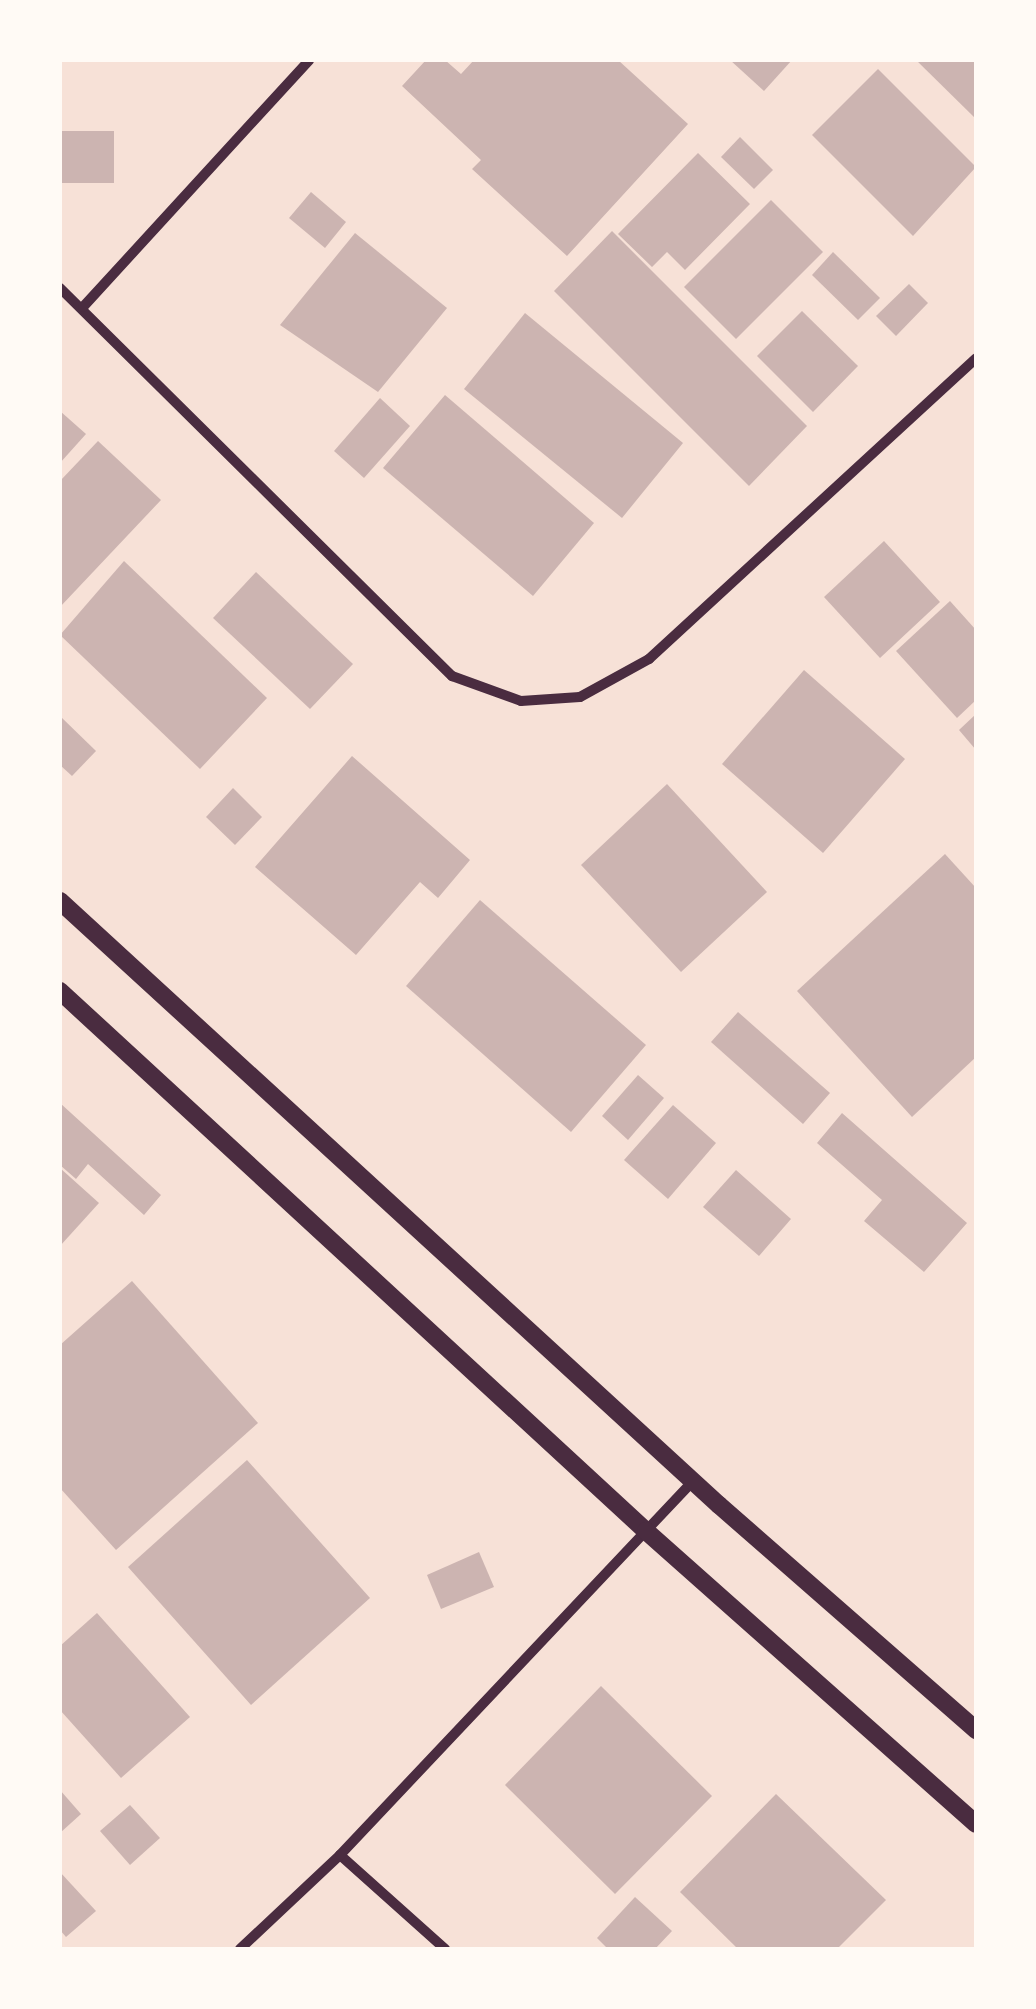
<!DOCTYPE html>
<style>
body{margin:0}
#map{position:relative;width:1036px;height:2009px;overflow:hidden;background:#f7e1d7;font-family:"Noto Serif",serif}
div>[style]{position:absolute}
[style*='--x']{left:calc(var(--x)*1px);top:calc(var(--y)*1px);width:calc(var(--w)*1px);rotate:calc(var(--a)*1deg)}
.building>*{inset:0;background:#ccb4b1}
.minor>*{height:10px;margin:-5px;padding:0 5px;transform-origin:5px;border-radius:5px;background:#4a2c40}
.tertiary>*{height:18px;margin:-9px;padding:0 9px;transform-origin:9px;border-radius:9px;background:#4a2c40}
span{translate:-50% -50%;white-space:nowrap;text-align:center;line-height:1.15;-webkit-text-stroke:10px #fffaf5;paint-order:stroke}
.frame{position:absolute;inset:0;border:62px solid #fffaf5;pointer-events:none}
</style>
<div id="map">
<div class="building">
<div style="clip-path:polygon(426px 60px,445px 60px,461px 74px,474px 60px,618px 60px,688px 124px,567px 256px,472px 169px,481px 160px,402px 86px)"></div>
<div style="clip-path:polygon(730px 60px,792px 60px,764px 91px)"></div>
<div style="clip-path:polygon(916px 60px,976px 60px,976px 119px)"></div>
<div style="clip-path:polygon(878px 69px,976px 167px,913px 236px,812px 135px)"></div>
<div style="clip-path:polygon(60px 131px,114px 131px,114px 183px,60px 183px)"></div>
<div style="clip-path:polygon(740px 137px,773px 170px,754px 189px,721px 157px)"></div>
<div style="clip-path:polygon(698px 153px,750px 204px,685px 270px,667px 252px,652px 267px,618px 234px)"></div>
<div style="clip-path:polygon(311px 192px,346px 222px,325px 248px,289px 218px)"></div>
<div style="clip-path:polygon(771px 200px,823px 252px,736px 339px,684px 287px)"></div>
<div style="clip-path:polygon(612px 231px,807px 426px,749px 486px,554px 291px)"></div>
<div style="clip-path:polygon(355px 233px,447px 308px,378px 392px,280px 325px)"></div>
<div style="clip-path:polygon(833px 252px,880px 298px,858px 320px,812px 275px)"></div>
<div style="clip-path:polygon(909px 284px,928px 303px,896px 336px,876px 316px)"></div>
<div style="clip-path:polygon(802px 311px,858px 366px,813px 412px,757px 356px)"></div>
<div style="clip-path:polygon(525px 313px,683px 443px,622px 518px,464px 389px)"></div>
<div style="clip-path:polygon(445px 395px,594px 523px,533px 596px,383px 468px)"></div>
<div style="clip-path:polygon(380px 398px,410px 426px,364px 478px,334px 451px)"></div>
<div style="clip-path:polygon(60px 411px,86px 434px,60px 463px)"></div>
<div style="clip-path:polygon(98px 441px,161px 500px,60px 607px,60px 481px)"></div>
<div style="clip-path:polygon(884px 541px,940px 602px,880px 658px,824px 597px)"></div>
<div style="clip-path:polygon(124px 561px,267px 698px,200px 769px,60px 635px)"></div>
<div style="clip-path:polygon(256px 572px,353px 664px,310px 709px,213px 618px)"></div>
<div style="clip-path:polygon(950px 601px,976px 630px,976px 700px,957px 718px,896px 651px)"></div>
<div style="clip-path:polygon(804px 670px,905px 759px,823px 853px,722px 764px)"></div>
<div style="clip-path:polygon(976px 714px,976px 750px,959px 730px)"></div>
<div style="clip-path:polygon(60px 716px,96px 751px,72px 776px,60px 765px)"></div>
<div style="clip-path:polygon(352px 756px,470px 860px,438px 898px,420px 882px,356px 955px,255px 867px)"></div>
<div style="clip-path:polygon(667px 784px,767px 892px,681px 972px,581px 865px)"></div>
<div style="clip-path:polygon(233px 788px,262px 817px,235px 845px,206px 817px)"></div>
<div style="clip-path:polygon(945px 854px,976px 888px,976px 1057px,912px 1117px,797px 991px)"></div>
<div style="clip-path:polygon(480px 900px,646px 1045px,571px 1132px,406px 986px)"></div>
<div style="clip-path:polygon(738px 1012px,830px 1093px,803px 1124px,711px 1042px)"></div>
<div style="clip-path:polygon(638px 1075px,664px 1098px,628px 1140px,602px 1116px)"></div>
<div style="clip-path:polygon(60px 1103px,161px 1195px,144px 1215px,88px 1164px,76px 1179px,60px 1165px)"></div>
<div style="clip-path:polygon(673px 1105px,716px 1143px,668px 1199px,624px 1160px)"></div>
<div style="clip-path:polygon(842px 1113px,967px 1223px,924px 1272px,864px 1221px,882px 1200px,817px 1143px)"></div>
<div style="clip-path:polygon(60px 1168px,99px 1203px,60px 1246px)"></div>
<div style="clip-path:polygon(736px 1170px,791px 1219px,759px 1256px,703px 1207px)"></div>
<div style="clip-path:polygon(132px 1281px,258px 1423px,116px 1550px,60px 1488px,60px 1345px)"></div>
<div style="clip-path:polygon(247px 1460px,370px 1598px,251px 1705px,128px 1567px)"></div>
<div style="clip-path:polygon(479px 1552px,494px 1587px,441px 1609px,427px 1575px)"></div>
<div style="clip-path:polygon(97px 1613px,190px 1717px,121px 1778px,60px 1710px,60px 1646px)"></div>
<div style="clip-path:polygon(601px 1686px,712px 1796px,615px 1894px,505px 1785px)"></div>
<div style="clip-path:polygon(60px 1790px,81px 1814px,60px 1833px)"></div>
<div style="clip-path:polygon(776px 1794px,886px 1900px,837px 1949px,738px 1949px,680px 1892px)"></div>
<div style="clip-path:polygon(130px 1805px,160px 1838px,130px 1865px,100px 1831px)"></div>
<div style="clip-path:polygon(60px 1872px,96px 1911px,66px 1937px,60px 1930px)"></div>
<div style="clip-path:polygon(635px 1897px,672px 1931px,655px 1949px,608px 1949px,597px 1938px)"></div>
</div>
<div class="minor">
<div style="--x:60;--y:288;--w:552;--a:44.71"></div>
<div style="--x:452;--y:676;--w:73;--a:19.9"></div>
<div style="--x:521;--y:701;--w:59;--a:-3.9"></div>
<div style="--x:580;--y:697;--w:79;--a:-28.8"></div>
<div style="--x:649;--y:659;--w:444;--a:-42.6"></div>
<div style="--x:83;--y:307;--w:335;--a:-47.5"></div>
<div style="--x:340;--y:1855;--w:141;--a:41.8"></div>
<div style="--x:240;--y:1949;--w:137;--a:-43.2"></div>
<div style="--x:340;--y:1855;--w:514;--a:-46.65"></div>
</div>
<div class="tertiary">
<div style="--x:60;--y:901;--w:894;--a:42.51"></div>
<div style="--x:719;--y:1505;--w:342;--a:41.2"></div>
<div style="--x:60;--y:991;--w:797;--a:42.66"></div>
<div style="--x:646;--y:1531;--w:441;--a:41.6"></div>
</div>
<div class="frame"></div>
</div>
